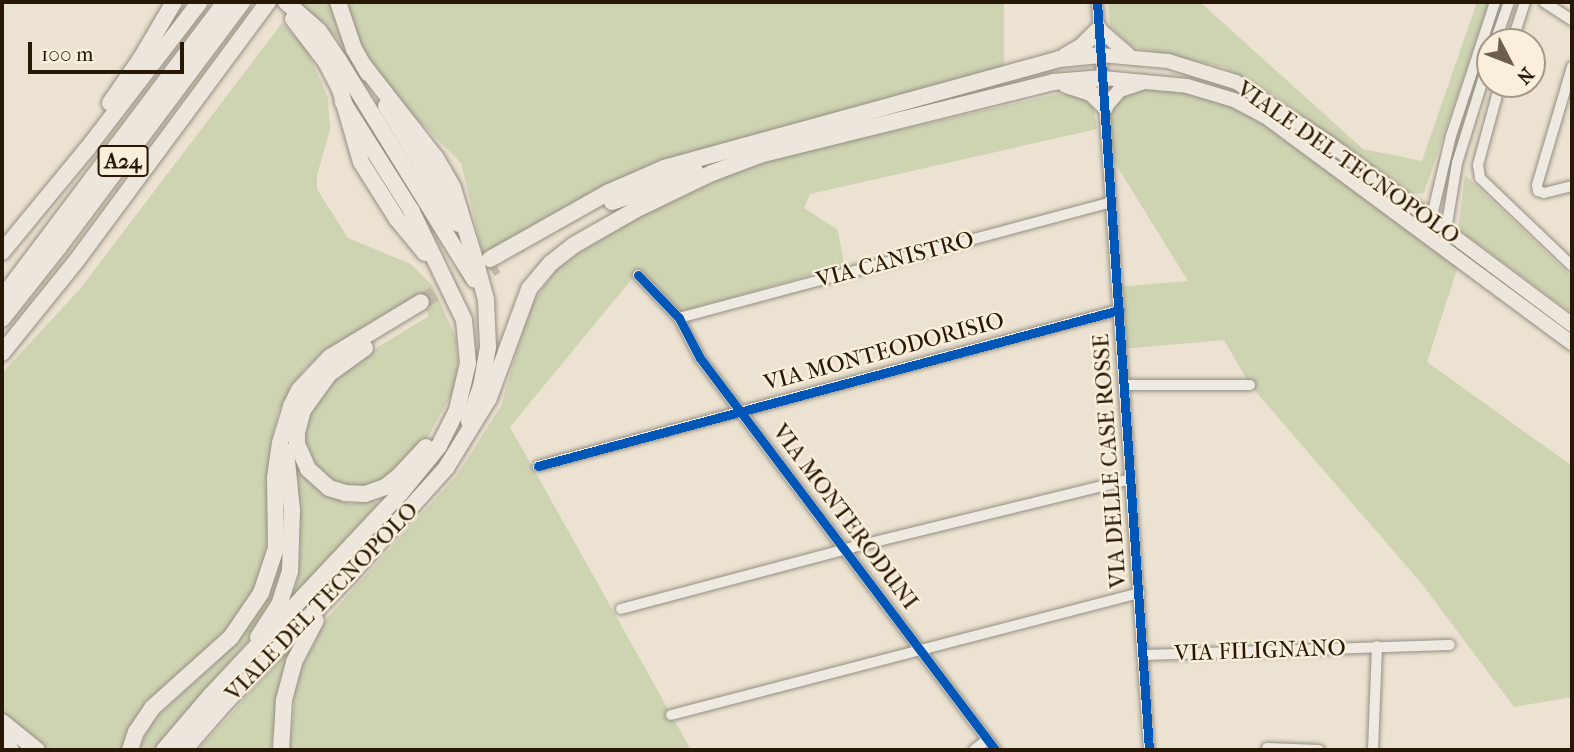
<!DOCTYPE html>
<style>
body{margin:0}
#map{position:relative;width:1574px;height:752px;overflow:hidden;background:#ebe2d1;font-family:"IM FELL French Canon",serif}
div>[style]{position:absolute}
[style*='--x']{left:calc(var(--x)*1px);top:calc(var(--y)*1px);width:calc(var(--w)*1px);rotate:calc(var(--a)*1deg)}
.green>*{inset:0;background:#ced3b2}
.highway-tunnel>*{height:16px;margin-top:-8px;transform-origin:0;background:repeating-linear-gradient(90deg,#c4b9a8 0 16px,transparent 0 24px)}
.roads{filter:drop-shadow(0 0 2px #958e82) drop-shadow(0 0 2px #958e82)}
.minor>*{height:10px;margin:-5px;padding:0 5px;transform-origin:5px;border-radius:5px;background:#eeeae1}
.major>*{height:14px;margin:-7px;padding:0 7px;transform-origin:7px;border-radius:7px;background:#ece6dc}
.highway>*{height:16px;margin:-8px;padding:0 8px;transform-origin:8px;border-radius:8px;background:#ece6dc}
.cycleway>*{height:9px;margin:-4.5px;padding:0 4.5px;transform-origin:4.5px;border-radius:4.5px;background:#0057b8}
span{translate:-50% -50%;white-space:nowrap;text-align:center;line-height:1.15;-webkit-text-stroke:5px #f9efda;paint-order:stroke}
.shield-label span{padding:2px 5px;background:#f9efda;border:2px solid;border-radius:5px;-webkit-text-stroke-width:0}
.shield-label{font-size:21px;color:#271705;font-weight:700}
.street-label{font-size:23px;color:#271705}
.frame{position:absolute;inset:0;border:4px solid #271705;pointer-events:none}
.north{position:absolute;left:1476px;top:28px;width:70px;height:70px;box-sizing:border-box;background:#f9efda;border:2px solid #a59985;border-radius:50%;rotate:132deg;font-size:19px;font-weight:700;line-height:28px;text-align:center;color:#271705}
.north::after{content:'';display:block;margin:auto;width:24px;height:32px;background:#6c5e4c;clip-path:polygon(50% 0,100% 100%,50% 72%,0 100%)}
.scale{position:absolute;left:28px;top:42px;width:156px;height:32px;box-sizing:border-box;border:4px solid #271705;border-top:0;padding-left:9px;font-size:21px;line-height:24px;white-space:nowrap;color:#271705;-webkit-text-stroke:5px #f9efda;paint-order:stroke}
</style>
<div id="map">
<div class="green">
<div style="clip-path:polygon(296px 2px,1004px 2px,1004px 69px,608px 187px,483px 255px,461px 163px,314px 16px)"></div>
<div style="clip-path:polygon(1108px 2px,1200px 2px,1363px 149px,1422px 161px,1477px 2px,1489px 2px,1424px 193px,1410px 194px,1273px 94px,1223px 67px,1132px 47px,1110px 26px)"></div>
<div style="clip-path:polygon(282px 23px,307px 49px,328px 98px,330px 130px,317px 175px,317px 189px,348px 238px,411px 264px,433px 286px,456px 338px,458px 366px,453px 392px,425px 442px,390px 477px,363px 488px,338px 485px,318px 473px,303px 445px,306px 418px,340px 370px,429px 316px,419px 296px,322px 354px,303px 371px,279px 410px,272px 437px,266px 562px,245px 611px,123px 750px,45px 750px,2px 715px,2px 373px,80px 289px)"></div>
<div style="clip-path:polygon(1103px 78px,1234px 100px,1460px 260px,1427px 362px,1572px 466px,1572px 697px,1514px 707px,1422px 584px,1250px 385px,1224px 340px,1122px 349px,1117px 287px,1188px 281px,1107px 150px)"></div>
<div style="clip-path:polygon(1057px 94px,1082px 97px,1094px 108px,1097px 129px,810px 194px,804px 208px,838px 230px,844px 266px,679px 312px,640px 269px,510px 427px,691px 750px,290px 750px,295px 690px,302px 667px,327px 618px,457px 475px,501px 406px,530px 306px,557px 268px,637px 214px,697px 186px,791px 154px)"></div>
<div style="clip-path:polygon(1465px 175px,1572px 277px,1572px 313px,1458px 229px)"></div>
<div style="clip-path:polygon(292px 455px,309px 481px,328px 496px,350px 504px,374px 501px,378px 504px,290px 602px,297px 582px,300px 546px)"></div>
<div style="clip-path:polygon(285px 498px,287px 521px,280px 590px,261px 626px,155px 750px,137px 750px,156px 717px,234px 646px,268px 598px,281px 552px)"></div>
<div style="clip-path:polygon(292px 647px,279px 691px,271px 750px,198px 750px)"></div>
</div>
<div class="highway-tunnel">
<div style="--x:470;--y:282;--w:31;--a:-32"></div>
<div style="--x:421;--y:302;--w:68;--a:-31.8"></div>
</div>
<div class="roads">
<div class="minor">
<div style="--x:1097;--y:2;--w:750;--a:86.02"></div>
<div style="--x:1544;--y:2;--w:33;--a:33"></div>
<div style="--x:1495;--y:42;--w:42;--a:-70.7"></div>
<div style="--x:1512;--y:42;--w:42;--a:-72"></div>
<div style="--x:1572;--y:67;--w:123;--a:106.5"></div>
<div style="--x:1537;--y:185;--w:6;--a:81"></div>
<div style="--x:1538;--y:191;--w:6;--a:18"></div>
<div style="--x:1544;--y:193;--w:29;--a:-14"></div>
<div style="--x:1500;--y:84;--w:84;--a:105.2"></div>
<div style="--x:1478;--y:165;--w:13;--a:81"></div>
<div style="--x:1480;--y:178;--w:127;--a:43.7"></div>
<div style="--x:1430;--y:224;--w:90;--a:-76.6"></div>
<div style="--x:1451;--y:136;--w:141;--a:-71.8"></div>
<div style="--x:1446;--y:230;--w:68;--a:-80.7"></div>
<div style="--x:1457;--y:163;--w:111;--a:-72.7"></div>
<div style="--x:638;--y:275;--w:59;--a:46.4"></div>
<div style="--x:679;--y:318;--w:45;--a:62.3"></div>
<div style="--x:700;--y:358;--w:491;--a:53"></div>
<div style="--x:679;--y:318;--w:447;--a:-15"></div>
<div style="--x:1124;--y:385;--w:126;--a:0"></div>
<div style="--x:538;--y:466;--w:602;--a:-15.03"></div>
<div style="--x:621;--y:609;--w:233;--a:-14.9"></div>
<div style="--x:846;--y:549;--w:293;--a:-13.8"></div>
<div style="--x:1143;--y:655;--w:307;--a:-1.9"></div>
<div style="--x:671;--y:715;--w:484;--a:-14.6"></div>
<div style="--x:1267;--y:748;--w:52;--a:2.2"></div>
<div style="--x:974;--y:750;--w:16;--a:-38"></div>
<div style="--x:1373;--y:750;--w:104;--a:-87.8"></div>
</div>
<div class="major">
<div style="--x:1099;--y:29;--w:38;--a:41"></div>
<div style="--x:1101;--y:55;--w:67;--a:5.1"></div>
<div style="--x:1168;--y:61;--w:71;--a:17.2"></div>
<div style="--x:1236;--y:82;--w:111;--a:33.3"></div>
<div style="--x:1329;--y:143;--w:304;--a:36.8"></div>
<div style="--x:1103;--y:78;--w:84;--a:5.4"></div>
<div style="--x:1187;--y:86;--w:49;--a:16.6"></div>
<div style="--x:1234;--y:100;--w:40;--a:28"></div>
<div style="--x:1269;--y:119;--w:377;--a:36.5"></div>
<div style="--x:1105;--y:107;--w:23;--a:-49"></div>
<div style="--x:1120;--y:90;--w:22;--a:-18"></div>
</div>
<div class="highway">
<div style="--x:286;--y:2;--w:44;--a:41.3"></div>
<div style="--x:319;--y:31;--w:34;--a:56"></div>
<div style="--x:338;--y:59;--w:259;--a:58.3"></div>
<div style="--x:338;--y:2;--w:50;--a:71.2"></div>
<div style="--x:354;--y:49;--w:28;--a:60"></div>
<div style="--x:293;--y:19;--w:54;--a:52.5"></div>
<div style="--x:326;--y:62;--w:30;--a:63"></div>
<div style="--x:340;--y:89;--w:76;--a:74"></div>
<div style="--x:361;--y:162;--w:67;--a:57.7"></div>
<div style="--x:397;--y:219;--w:44;--a:50.5"></div>
<div style="--x:1065;--y:56;--w:20;--a:-30"></div>
<div style="--x:1082;--y:46;--w:24;--a:-45"></div>
<div style="--x:364;--y:66;--w:117;--a:52"></div>
<div style="--x:436;--y:158;--w:34;--a:60"></div>
<div style="--x:453;--y:188;--w:82;--a:72.9"></div>
<div style="--x:477;--y:266;--w:35;--a:75"></div>
<div style="--x:486;--y:300;--w:47;--a:87.6"></div>
<div style="--x:488;--y:347;--w:40;--a:100"></div>
<div style="--x:481;--y:386;--w:37;--a:109"></div>
<div style="--x:1066;--y:85;--w:26;--a:18"></div>
<div style="--x:1091;--y:93;--w:20;--a:45"></div>
<div style="--x:110;--y:103;--w:55;--a:-55.4"></div>
<div style="--x:141;--y:58;--w:65;--a:-59.5"></div>
<div style="--x:386;--y:106;--w:138;--a:58.6"></div>
<div style="--x:751;--y:157;--w:311;--a:-13.9"></div>
<div style="--x:1053;--y:82;--w:50;--a:-4.6"></div>
<div style="--x:612;--y:202;--w:89;--a:-19.7"></div>
<div style="--x:2;--y:252;--w:134;--a:-50.5"></div>
<div style="--x:87;--y:149;--w:185;--a:-52.5"></div>
<div style="--x:490;--y:259;--w:137;--a:-29.4"></div>
<div style="--x:609;--y:192;--w:60;--a:-23.6"></div>
<div style="--x:664;--y:168;--w:410;--a:-15.4"></div>
<div style="--x:1059;--y:59;--w:42;--a:-5.4"></div>
<div style="--x:2;--y:298;--w:371;--a:-53"></div>
<div style="--x:2;--y:319;--w:92;--a:-51.6"></div>
<div style="--x:59;--y:247;--w:306;--a:-53.2"></div>
<div style="--x:365;--y:348;--w:44;--a:144.2"></div>
<div style="--x:329;--y:374;--w:44;--a:125.8"></div>
<div style="--x:303;--y:410;--w:23;--a:105"></div>
<div style="--x:297;--y:432;--w:12;--a:90"></div>
<div style="--x:297;--y:444;--w:27;--a:66"></div>
<div style="--x:308;--y:469;--w:28;--a:42"></div>
<div style="--x:329;--y:488;--w:17;--a:17"></div>
<div style="--x:345;--y:493;--w:20;--a:3"></div>
<div style="--x:365;--y:494;--w:21;--a:-19"></div>
<div style="--x:385;--y:487;--w:16;--a:-38"></div>
<div style="--x:398;--y:477;--w:41;--a:-47"></div>
<div style="--x:2;--y:353;--w:119;--a:-51.1"></div>
<div style="--x:77;--y:260;--w:321;--a:-53.5"></div>
<div style="--x:258;--y:637;--w:38;--a:-57"></div>
<div style="--x:279;--y:605;--w:36;--a:-72"></div>
<div style="--x:290;--y:571;--w:61;--a:-88.1"></div>
<div style="--x:292;--y:510;--w:59;--a:-95.8"></div>
<div style="--x:2;--y:722;--w:45;--a:38.7"></div>
<div style="--x:2;--y:739;--w:14;--a:51"></div>
<div style="--x:130;--y:750;--w:19;--a:-72"></div>
<div style="--x:136;--y:732;--w:29;--a:-56"></div>
<div style="--x:152;--y:708;--w:106;--a:-41.9"></div>
<div style="--x:231;--y:637;--w:53;--a:-55.7"></div>
<div style="--x:261;--y:593;--w:47;--a:-71.6"></div>
<div style="--x:276;--y:548;--w:70;--a:-90.8"></div>
<div style="--x:275;--y:478;--w:35;--a:-82"></div>
<div style="--x:280;--y:443;--w:39;--a:-73"></div>
<div style="--x:291;--y:406;--w:18;--a:-63"></div>
<div style="--x:299;--y:390;--w:45;--a:-46.8"></div>
<div style="--x:330;--y:357;--w:106;--a:-31.1"></div>
<div style="--x:164;--y:750;--w:72;--a:-49.5"></div>
<div style="--x:211;--y:695;--w:276;--a:-46.8"></div>
<div style="--x:400;--y:494;--w:62;--a:-50.9"></div>
<div style="--x:439;--y:446;--w:40;--a:-63.4"></div>
<div style="--x:457;--y:410;--w:48;--a:-76.8"></div>
<div style="--x:468;--y:363;--w:43;--a:-95.3"></div>
<div style="--x:464;--y:320;--w:122;--a:-115.7"></div>
<div style="--x:411;--y:210;--w:128;--a:-122.2"></div>
<div style="--x:184;--y:750;--w:64;--a:-48.8"></div>
<div style="--x:226;--y:702;--w:177;--a:-45.7"></div>
<div style="--x:350;--y:575;--w:144;--a:-48.1"></div>
<div style="--x:446;--y:468;--w:82;--a:-58.4"></div>
<div style="--x:489;--y:398;--w:116;--a:-69.8"></div>
<div style="--x:529;--y:289;--w:34;--a:-50"></div>
<div style="--x:551;--y:263;--w:29;--a:-38"></div>
<div style="--x:574;--y:245;--w:70;--a:-29.8"></div>
<div style="--x:635;--y:210;--w:85;--a:-25.7"></div>
<div style="--x:712;--y:173;--w:51;--a:-20.6"></div>
<div style="--x:281;--y:750;--w:50;--a:-86.6"></div>
<div style="--x:284;--y:700;--w:39;--a:-75"></div>
<div style="--x:294;--y:662;--w:47;--a:-62.4"></div>
</div>
</div>
<div class="cycleway">
<div style="--x:1097;--y:2;--w:750;--a:86.02"></div>
<div style="--x:638;--y:275;--w:59;--a:46.4"></div>
<div style="--x:679;--y:318;--w:45;--a:62.3"></div>
<div style="--x:700;--y:358;--w:491;--a:53"></div>
<div style="--x:538;--y:466;--w:602;--a:-15.03"></div>
</div>
<div class="shield-label">
<span style="left:123px;top:161px">A24</span>
</div>
<div class="street-label">
<span style="left:1348px;top:163px;rotate:35deg">VIALE DEL TECNOPOLO</span>
<span style="left:895px;top:260px;rotate:-15deg">VIA CANISTRO</span>
<span style="left:884px;top:352px;rotate:-15deg">VIA MONTEODORISIO</span>
<span style="left:1110px;top:461px;rotate:-94deg">VIA DELLE CASE ROSSE</span>
<span style="left:845px;top:517px;rotate:53deg">VIA MONTERODUNI</span>
<span style="left:322px;top:602px;rotate:-46deg">VIALE DEL TECNOPOLO</span>
<span style="left:1260px;top:651px;rotate:-2deg">VIA FILIGNANO</span>
</div>
<div class="frame"></div>
<div class="north">N</div>
<div class="scale">100 m</div>
</div>
